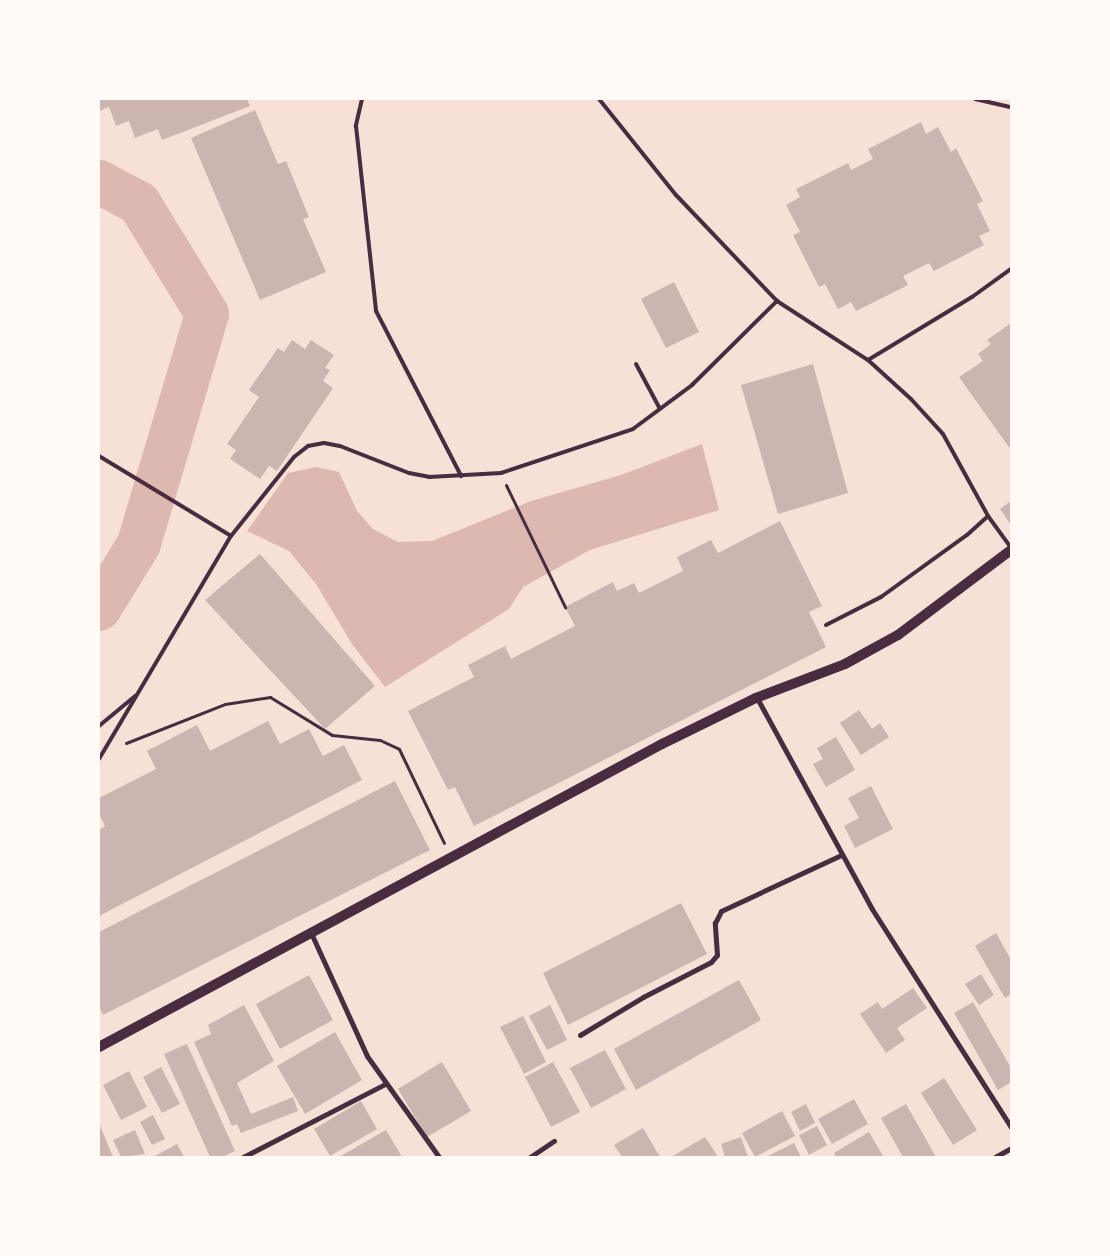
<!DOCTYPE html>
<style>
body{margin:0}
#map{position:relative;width:1110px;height:1256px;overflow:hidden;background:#f7e1d7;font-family:"Nunito Sans",sans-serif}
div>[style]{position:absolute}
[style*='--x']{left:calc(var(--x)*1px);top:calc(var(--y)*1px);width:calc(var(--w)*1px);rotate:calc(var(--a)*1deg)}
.water>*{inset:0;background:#dcb8b0}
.river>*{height:44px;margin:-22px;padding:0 22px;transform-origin:22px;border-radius:22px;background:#dcb8b0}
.building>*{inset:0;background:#ccb4b1}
.path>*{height:3px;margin:-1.5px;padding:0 1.5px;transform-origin:1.5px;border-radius:1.5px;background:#4a2c40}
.service>*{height:4px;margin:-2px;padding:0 2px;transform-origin:2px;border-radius:2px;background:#4a2c40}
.minor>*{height:5px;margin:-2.5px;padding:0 2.5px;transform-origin:2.5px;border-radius:2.5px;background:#4a2c40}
.secondary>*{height:10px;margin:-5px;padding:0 5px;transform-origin:5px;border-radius:5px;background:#4a2c40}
span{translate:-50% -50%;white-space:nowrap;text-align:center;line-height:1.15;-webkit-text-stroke:4px #fffaf5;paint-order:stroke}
.frame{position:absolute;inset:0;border:100px solid #fffaf5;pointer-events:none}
</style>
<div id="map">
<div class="water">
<div style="clip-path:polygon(702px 444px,719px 510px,590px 550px,523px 587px,509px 609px,385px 687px,352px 644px,316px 584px,289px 551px,247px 531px,288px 473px,316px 467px,339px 472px,357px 511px,373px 529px,398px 542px,432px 541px,531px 501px,621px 475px)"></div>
</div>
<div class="river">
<div style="--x:99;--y:182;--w:45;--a:27.7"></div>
<div style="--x:139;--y:203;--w:130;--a:58.5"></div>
<div style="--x:207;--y:314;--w:240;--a:106.5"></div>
<div style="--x:139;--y:544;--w:76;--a:121.6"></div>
</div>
<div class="building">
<div style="clip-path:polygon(99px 99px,247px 99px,250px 106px,162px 140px,158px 129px,135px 138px,129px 121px,116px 126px,109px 107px,99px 111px)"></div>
<div style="clip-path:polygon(255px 110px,278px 164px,286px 161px,309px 217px,303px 219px,326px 272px,260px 300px,191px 138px)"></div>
<div style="clip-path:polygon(921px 122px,926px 134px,938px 127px,951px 152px,956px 148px,983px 201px,977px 204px,990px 231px,979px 236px,984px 245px,934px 271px,929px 263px,903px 276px,908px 285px,856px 311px,851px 302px,838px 309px,825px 284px,819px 287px,793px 235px,800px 232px,786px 205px,800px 197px,796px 189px,848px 163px,851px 170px,873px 159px,868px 149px)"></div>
<div style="clip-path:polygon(674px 282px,699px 332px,666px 348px,641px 299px)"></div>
<div style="clip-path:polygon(1011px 323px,1011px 450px,959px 377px,983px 361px,978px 354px,991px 344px,987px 340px)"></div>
<div style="clip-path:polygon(292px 340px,305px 349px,311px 340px,334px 355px,325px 368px,330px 370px,323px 381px,333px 388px,277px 471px,269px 466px,260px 479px,230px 459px,236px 450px,227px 444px,259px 397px,249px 390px,278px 348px,284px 352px)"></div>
<div style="clip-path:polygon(813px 364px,848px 493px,778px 514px,741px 385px)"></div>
<div style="clip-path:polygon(1011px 501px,1011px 525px,1000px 509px)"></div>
<div style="clip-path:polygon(780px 521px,822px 606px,809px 612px,826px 647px,474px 826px,455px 787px,448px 790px,408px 711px,474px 677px,468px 665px,505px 646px,511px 659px,575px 626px,565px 607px,613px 582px,617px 591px,634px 583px,639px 593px,683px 571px,677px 557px,711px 540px,718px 553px)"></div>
<div style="clip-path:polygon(260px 554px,375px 686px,325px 729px,205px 600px)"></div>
<div style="clip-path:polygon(859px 710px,872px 729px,880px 723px,889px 737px,861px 755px,840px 723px)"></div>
<div style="clip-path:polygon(268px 721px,280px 744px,309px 729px,323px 756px,344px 745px,362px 780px,99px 916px,99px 830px,105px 826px,99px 814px,99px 798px,156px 769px,147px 751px,197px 725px,210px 751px)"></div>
<div style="clip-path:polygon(836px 737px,855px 770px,826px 787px,813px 764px,823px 759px,817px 748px)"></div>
<div style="clip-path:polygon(395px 781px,430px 850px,103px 1015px,99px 1007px,99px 932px)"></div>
<div style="clip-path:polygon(871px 786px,893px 829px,855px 848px,844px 826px,859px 818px,848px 798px)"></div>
<div style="clip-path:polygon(681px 903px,707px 954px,568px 1025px,543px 973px)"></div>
<div style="clip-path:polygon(996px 933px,1011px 960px,1011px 994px,1005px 998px,975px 946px)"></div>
<div style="clip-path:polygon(981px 974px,994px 995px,979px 1005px,965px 984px)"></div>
<div style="clip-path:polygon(309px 975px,333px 1020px,280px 1049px,256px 1004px)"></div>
<div style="clip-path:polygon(739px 980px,761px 1020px,636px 1090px,614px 1049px)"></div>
<div style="clip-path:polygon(913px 988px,927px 1008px,897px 1028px,905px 1040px,886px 1053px,860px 1014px,878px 1002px,882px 1009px)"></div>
<div style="clip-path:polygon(973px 1002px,1011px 1068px,1011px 1082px,998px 1090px,954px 1013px)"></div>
<div style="clip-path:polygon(244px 1005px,274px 1061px,237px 1083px,251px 1114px,293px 1097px,298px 1111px,241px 1133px,237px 1124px,232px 1126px,194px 1042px,211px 1034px,208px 1025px)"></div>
<div style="clip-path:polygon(550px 1005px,567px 1040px,547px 1050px,529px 1016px)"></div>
<div style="clip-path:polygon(523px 1016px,546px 1062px,524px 1074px,500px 1027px)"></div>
<div style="clip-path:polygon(335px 1032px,362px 1080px,305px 1114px,277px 1066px)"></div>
<div style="clip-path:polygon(187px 1044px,235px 1151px,222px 1157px,210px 1157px,164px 1054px)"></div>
<div style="clip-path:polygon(605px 1050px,626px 1089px,591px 1108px,570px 1068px)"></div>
<div style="clip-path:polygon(442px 1062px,471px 1111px,427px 1137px,398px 1089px)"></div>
<div style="clip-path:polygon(553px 1062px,580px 1112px,551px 1127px,525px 1077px)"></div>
<div style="clip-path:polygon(161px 1067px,180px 1104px,162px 1113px,143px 1077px)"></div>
<div style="clip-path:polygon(129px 1071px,147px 1107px,121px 1120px,103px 1085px)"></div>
<div style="clip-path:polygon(944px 1078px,977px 1130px,953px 1145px,921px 1093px)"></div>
<div style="clip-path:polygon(854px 1099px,868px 1124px,832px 1144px,818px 1119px)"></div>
<div style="clip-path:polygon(361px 1101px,377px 1129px,330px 1156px,314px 1129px)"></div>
<div style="clip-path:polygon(806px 1104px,815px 1123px,800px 1131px,791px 1112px)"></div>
<div style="clip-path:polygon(906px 1104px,936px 1157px,903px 1157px,881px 1118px)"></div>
<div style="clip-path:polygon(782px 1111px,795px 1136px,755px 1157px,742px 1133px)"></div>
<div style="clip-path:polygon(153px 1115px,165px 1139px,152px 1145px,140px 1122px)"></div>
<div style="clip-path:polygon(99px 1123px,113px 1157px,99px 1157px)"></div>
<div style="clip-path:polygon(817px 1126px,827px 1145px,809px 1155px,799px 1135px)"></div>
<div style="clip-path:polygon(643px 1128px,660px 1157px,622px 1157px,614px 1145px)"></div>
<div style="clip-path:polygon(135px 1130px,145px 1154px,121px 1157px,113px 1140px)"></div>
<div style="clip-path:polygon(386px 1130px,402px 1157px,339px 1157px)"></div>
<div style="clip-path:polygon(869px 1132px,883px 1156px,836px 1157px,834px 1153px)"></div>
<div style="clip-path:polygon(705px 1137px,718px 1157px,671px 1157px)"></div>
<div style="clip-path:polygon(741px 1137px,748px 1157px,725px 1157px,721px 1144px)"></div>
<div style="clip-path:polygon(794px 1143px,801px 1157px,766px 1157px)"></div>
<div style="clip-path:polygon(177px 1144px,184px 1157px,153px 1157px)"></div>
</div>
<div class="path">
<div style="--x:506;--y:485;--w:136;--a:64.2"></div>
<div style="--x:126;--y:743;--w:106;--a:-21.5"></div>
<div style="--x:225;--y:704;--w:46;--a:-8.8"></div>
<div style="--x:270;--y:697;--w:73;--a:31.5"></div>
<div style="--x:332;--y:735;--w:48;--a:5.9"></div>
<div style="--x:380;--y:740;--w:21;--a:25"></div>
<div style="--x:399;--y:749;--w:104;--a:64.4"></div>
</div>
<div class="service">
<div style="--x:362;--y:99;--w:28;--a:103"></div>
<div style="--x:356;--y:126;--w:186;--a:83.8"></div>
<div style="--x:376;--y:311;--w:186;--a:62.7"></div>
<div style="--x:599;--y:99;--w:123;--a:51.3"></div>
<div style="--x:676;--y:195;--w:146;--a:46.4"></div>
<div style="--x:777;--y:301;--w:108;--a:33"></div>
<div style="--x:868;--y:360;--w:122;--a:-31.2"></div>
<div style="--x:972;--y:297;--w:48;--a:-35.7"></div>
<div style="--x:975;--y:99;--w:37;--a:13"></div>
<div style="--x:868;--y:360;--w:58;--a:42.2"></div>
<div style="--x:911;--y:399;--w:47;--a:47.6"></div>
<div style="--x:943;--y:434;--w:94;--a:61.2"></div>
<div style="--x:988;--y:516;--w:39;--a:54"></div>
<div style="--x:636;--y:364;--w:51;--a:61.9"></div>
<div style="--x:99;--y:456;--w:154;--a:31.2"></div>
<div style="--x:826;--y:625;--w:62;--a:-27"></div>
<div style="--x:881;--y:597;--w:106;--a:-35.8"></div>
<div style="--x:967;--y:535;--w:28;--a:-42"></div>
<div style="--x:99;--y:726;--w:47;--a:-39.8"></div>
<div style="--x:99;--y:759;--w:259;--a:-59.4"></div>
<div style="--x:231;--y:536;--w:101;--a:-51.4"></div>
<div style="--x:294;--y:457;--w:18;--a:-38"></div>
<div style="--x:308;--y:446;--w:16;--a:-11"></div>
<div style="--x:324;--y:443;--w:16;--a:11"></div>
<div style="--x:340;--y:446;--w:74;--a:21.4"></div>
<div style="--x:409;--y:473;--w:20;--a:11"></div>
<div style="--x:429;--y:477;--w:72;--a:-3.2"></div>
<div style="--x:501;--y:473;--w:139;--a:-18.4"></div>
<div style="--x:633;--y:429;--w:74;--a:-36.7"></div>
<div style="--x:692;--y:385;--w:120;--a:-44.7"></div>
</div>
<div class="minor">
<div style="--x:757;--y:698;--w:240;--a:61.4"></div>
<div style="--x:872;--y:909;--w:259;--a:57.5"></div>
<div style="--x:311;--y:933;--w:135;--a:65.5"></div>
<div style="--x:367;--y:1056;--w:124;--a:54.5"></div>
<div style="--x:580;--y:1035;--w:74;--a:-31.1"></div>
<div style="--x:643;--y:997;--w:76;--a:-27.2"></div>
<div style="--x:711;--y:962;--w:9;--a:-49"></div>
<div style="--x:717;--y:955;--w:32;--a:-94"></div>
<div style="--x:715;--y:923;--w:13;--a:-63"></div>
<div style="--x:721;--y:911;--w:132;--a:-25"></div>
<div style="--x:243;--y:1157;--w:160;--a:-27.2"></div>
<div style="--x:530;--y:1157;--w:29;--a:-34"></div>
<div style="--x:995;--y:1157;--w:18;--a:-29"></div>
</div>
<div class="secondary">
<div style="--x:99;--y:1047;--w:639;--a:-28.29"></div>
<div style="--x:662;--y:744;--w:105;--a:-26.1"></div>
<div style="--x:756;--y:698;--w:95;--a:-20.9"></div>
<div style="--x:845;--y:664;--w:60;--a:-28.7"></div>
<div style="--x:898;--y:635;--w:141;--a:-37"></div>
</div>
<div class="frame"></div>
</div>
